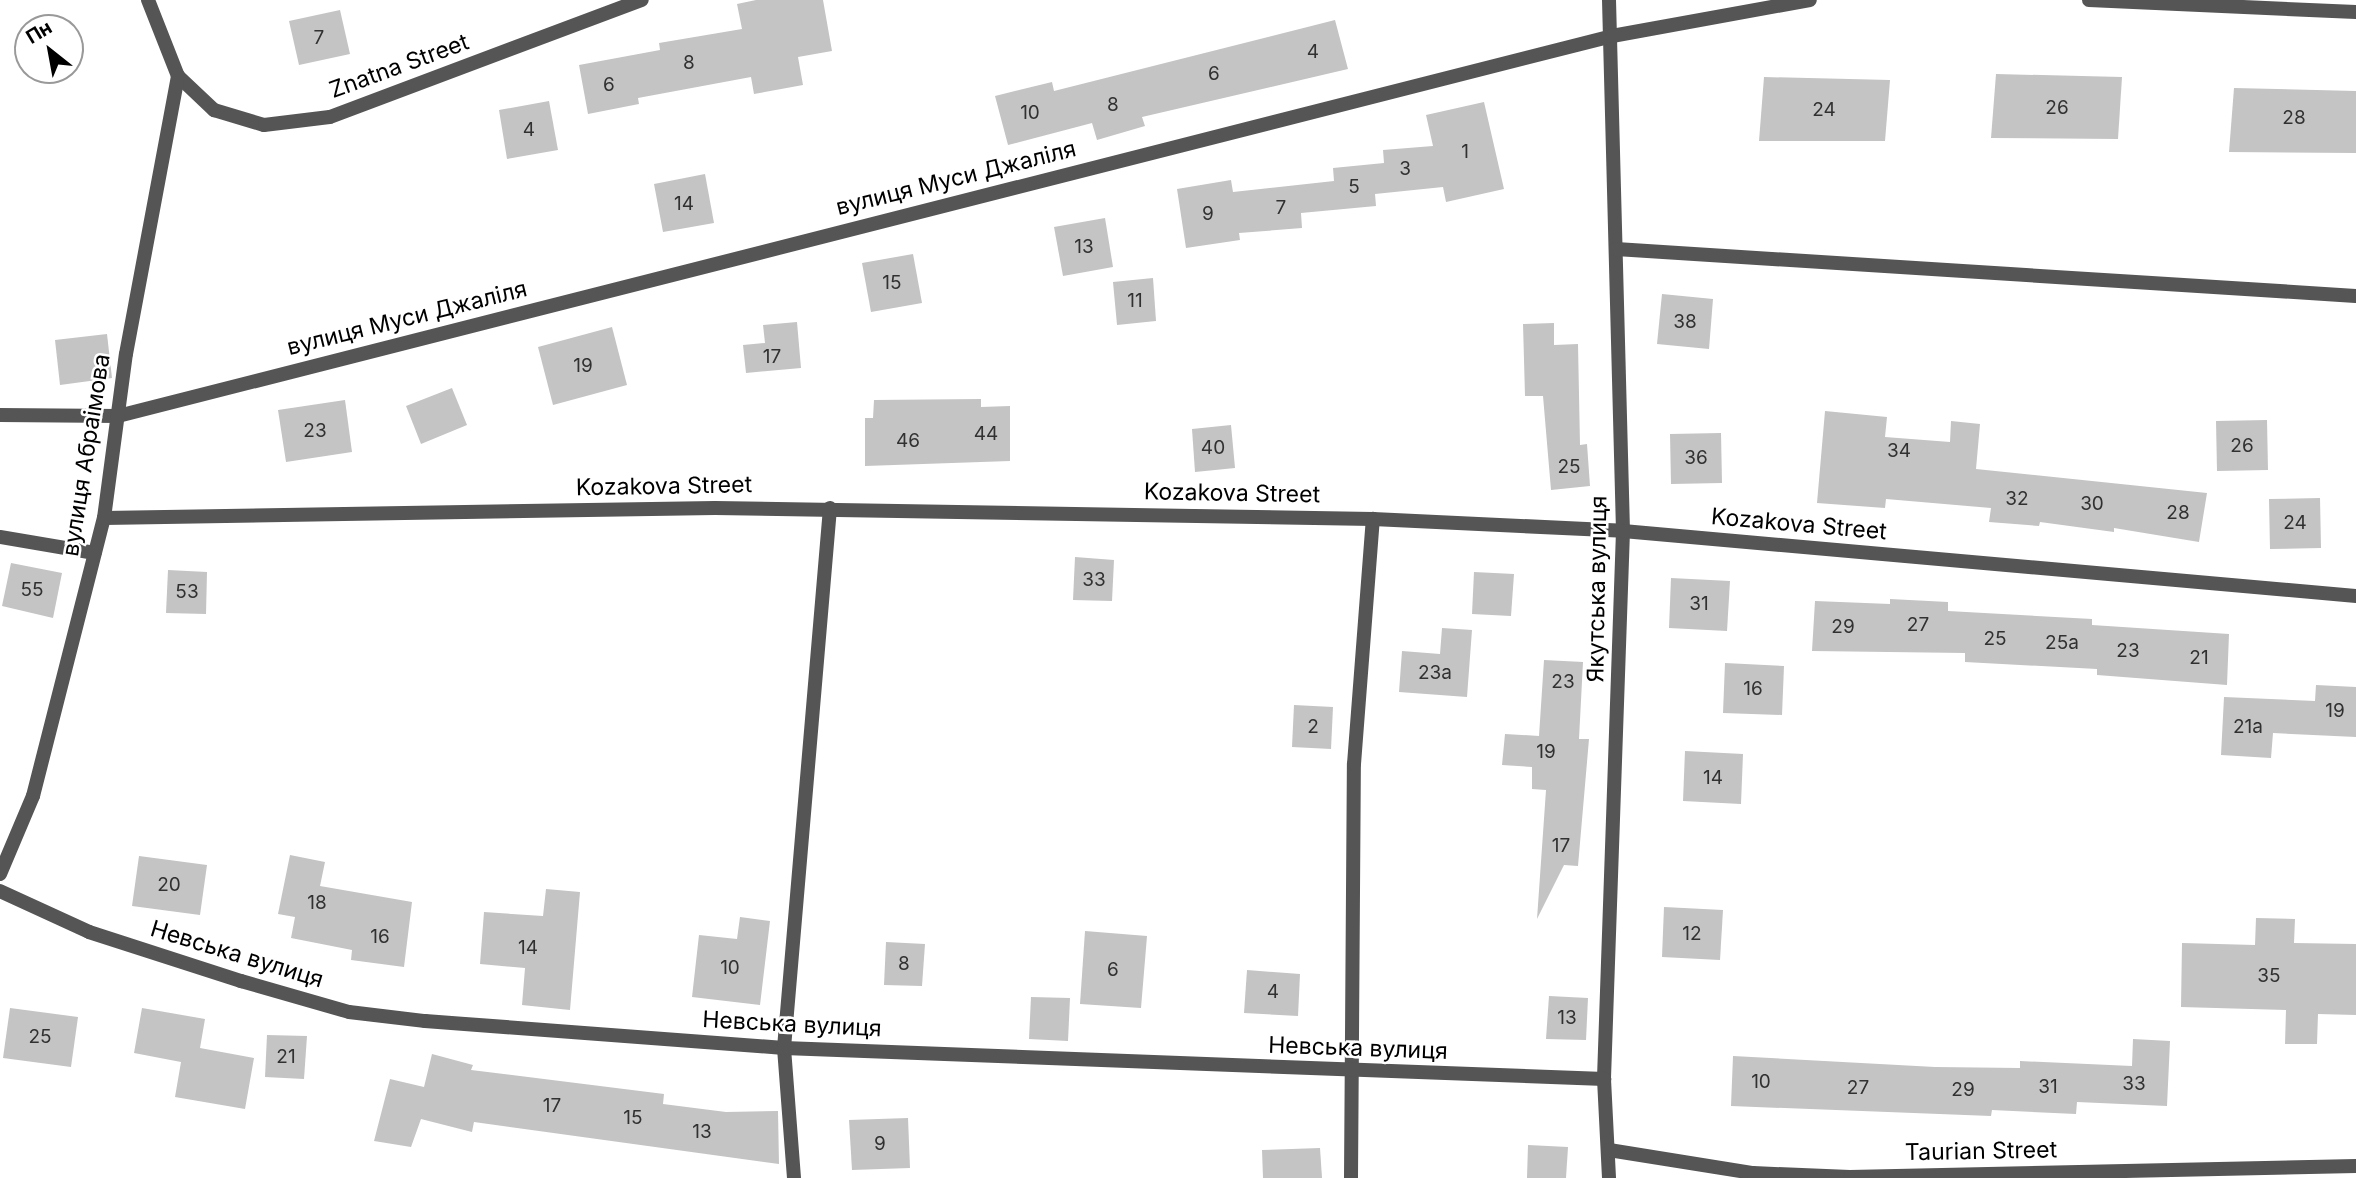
<!DOCTYPE html>
<meta charset="utf-8">
<style>
body{margin:0}
#map{position:relative;width:2356px;height:1178px;overflow:hidden;background:#fff;font-family:Inter,sans-serif}
div>[style]{position:absolute}
[style*='--x']{left:calc(var(--x)*1px);top:calc(var(--y)*1px);width:calc(var(--w)*1px);rotate:calc(var(--a)*1deg)}
.building>*{inset:0;background:#c4c4c4}
.service>*{height:14px;margin:-7px;padding:0 7px;transform-origin:7px;border-radius:7px;background:#555}
.minor>*{height:14px;margin:-7px;padding:0 7px;transform-origin:7px;border-radius:7px;background:#555}
span{translate:-50% -50%;white-space:nowrap;text-align:center;line-height:1.15;-webkit-text-stroke:5px #fff;paint-order:stroke}
.number-label{font-size:19px;color:#313131}
.number-label span{-webkit-text-stroke-width:0}
.street-label{font-size:23px;color:#000}
.north{position:absolute;left:14px;top:14px;width:70px;height:70px;box-sizing:border-box;background:#fff;border:2px solid #999;border-radius:50%;rotate:329deg;font-size:19px;font-weight:700;line-height:28px;text-align:center;color:#000}
.north::after{content:'';display:block;margin:auto;width:24px;height:32px;background:#000;clip-path:polygon(50% 0,100% 100%,50% 72%,0 100%)}
</style>
<div id="map">
<div class="building">
<div style="clip-path:polygon(756px 0,823px 0,832px 51px,798px 57px,803px 85px,754px 94px,751px 77px,638px 98px,639px 104px,588px 114px,579px 65px,660px 50px,659px 43px,742px 29px,737px 4px)"></div>
<div style="clip-path:polygon(340px 10px,350px 54px,299px 65px,289px 21px)"></div>
<div style="clip-path:polygon(1335px 20px,1348px 69px,1142px 117px,1145px 126px,1097px 140px,1092px 123px,1008px 145px,995px 96px,1052px 82px,1054px 91px)"></div>
<div style="clip-path:polygon(1996px 74px,2122px 77px,2118px 139px,1991px 138px)"></div>
<div style="clip-path:polygon(1764px 77px,1890px 80px,1885px 141px,1759px 141px)"></div>
<div style="clip-path:polygon(2234px 88px,2356px 91px,2356px 153px,2229px 152px)"></div>
<div style="clip-path:polygon(549px 101px,558px 150px,507px 159px,499px 110px)"></div>
<div style="clip-path:polygon(1484px 102px,1504px 189px,1446px 202px,1443px 187px,1375px 194px,1376px 206px,1301px 213px,1302px 228px,1239px 233px,1240px 240px,1186px 248px,1177px 189px,1231px 180px,1233px 192px,1334px 181px,1333px 168px,1384px 163px,1383px 150px,1433px 146px,1426px 115px)"></div>
<div style="clip-path:polygon(705px 174px,714px 223px,663px 232px,654px 184px)"></div>
<div style="clip-path:polygon(1105px 218px,1113px 267px,1063px 276px,1054px 227px)"></div>
<div style="clip-path:polygon(913px 254px,922px 303px,871px 312px,862px 263px)"></div>
<div style="clip-path:polygon(1153px 278px,1156px 321px,1117px 325px,1113px 282px)"></div>
<div style="clip-path:polygon(1662px 294px,1713px 299px,1709px 349px,1657px 344px)"></div>
<div style="clip-path:polygon(797px 322px,801px 368px,746px 373px,743px 345px,765px 343px,763px 325px)"></div>
<div style="clip-path:polygon(1554px 323px,1554px 345px,1578px 344px,1580px 445px,1587px 444px,1590px 486px,1551px 490px,1543px 396px,1525px 396px,1523px 324px)"></div>
<div style="clip-path:polygon(612px 327px,627px 385px,553px 405px,538px 347px)"></div>
<div style="clip-path:polygon(107px 334px,112px 378px,60px 385px,55px 340px)"></div>
<div style="clip-path:polygon(452px 388px,467px 425px,421px 444px,406px 406px)"></div>
<div style="clip-path:polygon(981px 399px,981px 407px,1010px 406px,1010px 461px,865px 466px,865px 418px,873px 418px,874px 400px)"></div>
<div style="clip-path:polygon(345px 400px,352px 452px,286px 462px,278px 410px)"></div>
<div style="clip-path:polygon(1825px 411px,1887px 417px,1885px 437px,1950px 442px,1951px 421px,1980px 424px,1976px 469px,2207px 493px,2199px 542px,2114px 528px,2114px 532px,2040px 522px,2039px 526px,1989px 522px,1991px 508px,1886px 499px,1885px 508px,1817px 503px)"></div>
<div style="clip-path:polygon(2267px 420px,2268px 470px,2217px 471px,2216px 421px)"></div>
<div style="clip-path:polygon(1231px 425px,1235px 468px,1195px 472px,1192px 429px)"></div>
<div style="clip-path:polygon(1721px 433px,1722px 483px,1671px 484px,1670px 434px)"></div>
<div style="clip-path:polygon(2320px 498px,2321px 548px,2270px 549px,2269px 499px)"></div>
<div style="clip-path:polygon(1075px 557px,1114px 560px,1112px 601px,1073px 600px)"></div>
<div style="clip-path:polygon(11px 563px,62px 573px,53px 618px,2px 606px)"></div>
<div style="clip-path:polygon(168px 570px,207px 572px,206px 614px,166px 613px)"></div>
<div style="clip-path:polygon(1474px 572px,1514px 574px,1511px 616px,1472px 614px)"></div>
<div style="clip-path:polygon(1671px 578px,1730px 581px,1727px 631px,1669px 628px)"></div>
<div style="clip-path:polygon(1890px 599px,1948px 602px,1948px 611px,2092px 619px,2092px 625px,2229px 634px,2227px 685px,2097px 675px,2097px 669px,1965px 662px,1965px 653px,1812px 651px,1815px 601px,1890px 604px)"></div>
<div style="clip-path:polygon(1442px 628px,1472px 630px,1467px 697px,1399px 692px,1402px 651px,1440px 654px)"></div>
<div style="clip-path:polygon(1544px 660px,1583px 662px,1579px 739px,1589px 739px,1578px 866px,1564px 865px,1537px 919px,1546px 790px,1532px 789px,1532px 767px,1502px 765px,1505px 734px,1539px 736px)"></div>
<div style="clip-path:polygon(1725px 663px,1784px 666px,1782px 715px,1723px 713px)"></div>
<div style="clip-path:polygon(2316px 685px,2356px 687px,2356px 737px,2273px 733px,2271px 758px,2221px 755px,2224px 697px,2315px 701px)"></div>
<div style="clip-path:polygon(1294px 705px,1333px 707px,1331px 749px,1292px 747px)"></div>
<div style="clip-path:polygon(1685px 751px,1743px 754px,1741px 804px,1683px 801px)"></div>
<div style="clip-path:polygon(290px 855px,325px 862px,320px 886px,412px 902px,404px 967px,351px 960px,352px 950px,291px 938px,295px 917px,278px 914px)"></div>
<div style="clip-path:polygon(139px 856px,207px 865px,200px 915px,132px 906px)"></div>
<div style="clip-path:polygon(546px 889px,580px 892px,570px 1010px,522px 1005px,525px 968px,480px 964px,484px 912px,543px 916px)"></div>
<div style="clip-path:polygon(1664px 907px,1723px 910px,1720px 960px,1662px 957px)"></div>
<div style="clip-path:polygon(740px 917px,770px 921px,760px 1005px,692px 997px,699px 935px,737px 939px)"></div>
<div style="clip-path:polygon(2256px 918px,2295px 919px,2294px 943px,2356px 944px,2356px 1015px,2318px 1014px,2317px 1044px,2285px 1044px,2286px 1010px,2181px 1007px,2182px 943px,2255px 945px)"></div>
<div style="clip-path:polygon(1085px 931px,1147px 936px,1141px 1008px,1080px 1004px)"></div>
<div style="clip-path:polygon(886px 942px,925px 944px,922px 986px,884px 985px)"></div>
<div style="clip-path:polygon(1247px 970px,1300px 974px,1298px 1016px,1244px 1013px)"></div>
<div style="clip-path:polygon(1549px 996px,1588px 998px,1586px 1040px,1546px 1039px)"></div>
<div style="clip-path:polygon(1031px 997px,1070px 998px,1068px 1041px,1029px 1039px)"></div>
<div style="clip-path:polygon(10px 1008px,78px 1017px,71px 1067px,3px 1058px)"></div>
<div style="clip-path:polygon(142px 1008px,205px 1019px,200px 1048px,254px 1058px,245px 1109px,175px 1097px,181px 1062px,134px 1053px)"></div>
<div style="clip-path:polygon(267px 1035px,307px 1036px,304px 1079px,265px 1077px)"></div>
<div style="clip-path:polygon(2133px 1039px,2170px 1041px,2167px 1106px,2077px 1102px,2076px 1114px,1992px 1110px,1991px 1116px,1731px 1106px,1733px 1056px,1935px 1067px,2020px 1068px,2020px 1061px,2132px 1066px)"></div>
<div style="clip-path:polygon(432px 1054px,473px 1065px,471px 1070px,664px 1094px,663px 1104px,726px 1112px,778px 1111px,779px 1164px,474px 1122px,472px 1132px,421px 1119px,411px 1147px,374px 1141px,390px 1079px,424px 1087px)"></div>
<div style="clip-path:polygon(908px 1118px,910px 1168px,852px 1170px,849px 1120px)"></div>
<div style="clip-path:polygon(1528px 1145px,1568px 1147px,1566px 1178px,1527px 1178px)"></div>
<div style="clip-path:polygon(1320px 1148px,1322px 1178px,1263px 1178px,1262px 1150px)"></div>
</div>
<div class="service">
<div style="--x:0;--y:415;--w:118;--a:0.5"></div>
<div style="--x:0;--y:537;--w:96;--a:9.6"></div>
<div style="--x:784;--y:1048;--w:130;--a:85.6"></div>
<div style="--x:1351;--y:1178;--w:414;--a:-89.6"></div>
<div style="--x:1354;--y:764;--w:246;--a:-85.6"></div>
</div>
<div class="minor">
<div style="--x:148;--y:0;--w:82;--a:68.5"></div>
<div style="--x:178;--y:76;--w:50;--a:43.4"></div>
<div style="--x:214;--y:110;--w:52;--a:16.7"></div>
<div style="--x:264;--y:125;--w:66;--a:-6.9"></div>
<div style="--x:330;--y:117;--w:333;--a:-20.6"></div>
<div style="--x:1609;--y:0;--w:531;--a:88.49"></div>
<div style="--x:1623;--y:531;--w:548;--a:91.99"></div>
<div style="--x:1604;--y:1079;--w:99;--a:87.1"></div>
<div style="--x:2089;--y:0;--w:267;--a:2.6"></div>
<div style="--x:1616;--y:249;--w:741;--a:3.63"></div>
<div style="--x:118;--y:416;--w:1542;--a:-14.27"></div>
<div style="--x:1612;--y:36;--w:201;--a:-10.3"></div>
<div style="--x:104;--y:518;--w:611;--a:-0.94"></div>
<div style="--x:715;--y:508;--w:658;--a:0.96"></div>
<div style="--x:1373;--y:519;--w:250;--a:2.7"></div>
<div style="--x:1623;--y:531;--w:736;--a:5.07"></div>
<div style="--x:0;--y:874;--w:85;--a:-67.1"></div>
<div style="--x:33;--y:796;--w:287;--a:-75.7"></div>
<div style="--x:104;--y:518;--w:165;--a:-82.4"></div>
<div style="--x:126;--y:354;--w:283;--a:-79.4"></div>
<div style="--x:0;--y:891;--w:98;--a:24.7"></div>
<div style="--x:89;--y:932;--w:160;--a:17.9"></div>
<div style="--x:241;--y:981;--w:112;--a:16"></div>
<div style="--x:349;--y:1012;--w:77;--a:6.8"></div>
<div style="--x:425;--y:1021;--w:360;--a:4.3"></div>
<div style="--x:784;--y:1048;--w:821;--a:2.17"></div>
<div style="--x:784;--y:1048;--w:542;--a:-85.13"></div>
<div style="--x:1609;--y:1150;--w:146;--a:9.1"></div>
<div style="--x:1753;--y:1173;--w:97;--a:2.4"></div>
<div style="--x:1850;--y:1177;--w:506;--a:-1.25"></div>
</div>
<div class="number-label">
<span style="left:319px;top:38px">7</span>
<span style="left:1313px;top:52px">4</span>
<span style="left:689px;top:63px">8</span>
<span style="left:1214px;top:74px">6</span>
<span style="left:609px;top:85px">6</span>
<span style="left:1113px;top:105px">8</span>
<span style="left:2057px;top:108px">26</span>
<span style="left:1824px;top:110px">24</span>
<span style="left:1030px;top:113px">10</span>
<span style="left:2294px;top:118px">28</span>
<span style="left:529px;top:130px">4</span>
<span style="left:1465px;top:152px">1</span>
<span style="left:1405px;top:169px">3</span>
<span style="left:1354px;top:187px">5</span>
<span style="left:684px;top:204px">14</span>
<span style="left:1281px;top:208px">7</span>
<span style="left:1208px;top:214px">9</span>
<span style="left:1084px;top:247px">13</span>
<span style="left:892px;top:283px">15</span>
<span style="left:1135px;top:301px">11</span>
<span style="left:1685px;top:322px">38</span>
<span style="left:772px;top:357px">17</span>
<span style="left:583px;top:366px">19</span>
<span style="left:315px;top:431px">23</span>
<span style="left:986px;top:434px">44</span>
<span style="left:908px;top:441px">46</span>
<span style="left:2242px;top:446px">26</span>
<span style="left:1213px;top:448px">40</span>
<span style="left:1899px;top:451px">34</span>
<span style="left:1696px;top:458px">36</span>
<span style="left:1569px;top:467px">25</span>
<span style="left:2017px;top:499px">32</span>
<span style="left:2092px;top:504px">30</span>
<span style="left:2178px;top:513px">28</span>
<span style="left:2295px;top:523px">24</span>
<span style="left:1094px;top:580px">33</span>
<span style="left:32px;top:590px">55</span>
<span style="left:187px;top:592px">53</span>
<span style="left:1699px;top:604px">31</span>
<span style="left:1918px;top:625px">27</span>
<span style="left:1843px;top:627px">29</span>
<span style="left:1995px;top:639px">25</span>
<span style="left:2062px;top:643px">25а</span>
<span style="left:2128px;top:651px">23</span>
<span style="left:2199px;top:658px">21</span>
<span style="left:1435px;top:673px">23а</span>
<span style="left:1563px;top:682px">23</span>
<span style="left:1753px;top:689px">16</span>
<span style="left:2335px;top:711px">19</span>
<span style="left:1313px;top:727px">2</span>
<span style="left:2248px;top:727px">21а</span>
<span style="left:1546px;top:752px">19</span>
<span style="left:1713px;top:778px">14</span>
<span style="left:1561px;top:846px">17</span>
<span style="left:169px;top:885px">20</span>
<span style="left:317px;top:903px">18</span>
<span style="left:1692px;top:934px">12</span>
<span style="left:380px;top:937px">16</span>
<span style="left:528px;top:948px">14</span>
<span style="left:904px;top:964px">8</span>
<span style="left:730px;top:968px">10</span>
<span style="left:1113px;top:970px">6</span>
<span style="left:2269px;top:976px">35</span>
<span style="left:1273px;top:992px">4</span>
<span style="left:1567px;top:1018px">13</span>
<span style="left:40px;top:1037px">25</span>
<span style="left:286px;top:1057px">21</span>
<span style="left:1761px;top:1082px">10</span>
<span style="left:2134px;top:1084px">33</span>
<span style="left:2048px;top:1087px">31</span>
<span style="left:1858px;top:1088px">27</span>
<span style="left:1963px;top:1090px">29</span>
<span style="left:552px;top:1106px">17</span>
<span style="left:633px;top:1118px">15</span>
<span style="left:702px;top:1132px">13</span>
<span style="left:880px;top:1144px">9</span>
</div>
<div class="street-label">
<span style="left:399px;top:66px;rotate:-20deg">Znatna Street</span>
<span style="left:956px;top:178px;rotate:-14deg">вулиця Муси Джаліля</span>
<span style="left:407px;top:318px;rotate:-14deg">вулиця Муси Джаліля</span>
<span style="left:86px;top:455px;rotate:-81deg">вулиця Абраімова</span>
<span style="left:664px;top:486px;rotate:-1deg">Kozakova Street</span>
<span style="left:1232px;top:493px;rotate:1deg">Kozakova Street</span>
<span style="left:1799px;top:524px;rotate:5deg">Kozakova Street</span>
<span style="left:1597px;top:589px;rotate:-89deg">Якутська вулиця</span>
<span style="left:237px;top:954px;rotate:17deg">Невська вулиця</span>
<span style="left:792px;top:1024px;rotate:3deg">Невська вулиця</span>
<span style="left:1358px;top:1048px;rotate:2deg">Невська вулиця</span>
<span style="left:1981px;top:1151px;rotate:-1deg">Taurian Street</span>
</div>
<div class="north">Пн</div>
</div>
